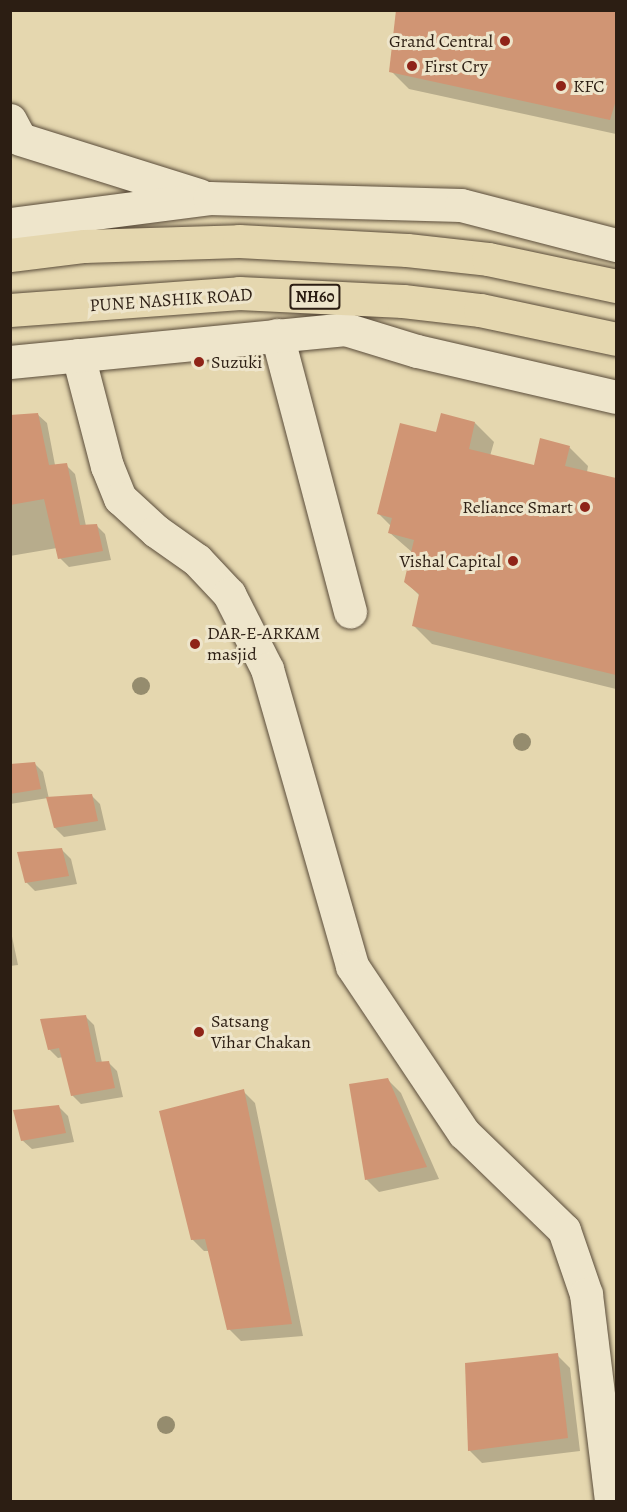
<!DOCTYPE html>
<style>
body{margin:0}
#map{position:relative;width:627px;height:1512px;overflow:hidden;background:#e5d7af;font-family:Alegreya,serif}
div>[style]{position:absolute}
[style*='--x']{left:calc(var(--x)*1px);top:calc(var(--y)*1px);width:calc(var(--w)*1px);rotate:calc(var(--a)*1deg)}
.shadow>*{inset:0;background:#0003}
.building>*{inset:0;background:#d09574}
.roads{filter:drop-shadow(0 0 2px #5a4c3a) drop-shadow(0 0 2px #5a4c3a)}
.minor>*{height:33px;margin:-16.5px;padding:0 16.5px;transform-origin:16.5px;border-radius:16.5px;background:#eee5cb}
.highway>*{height:33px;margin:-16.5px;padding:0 16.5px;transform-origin:16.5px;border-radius:16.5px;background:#e5d7af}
.trees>*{width:18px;height:18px;margin:-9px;border-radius:50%;background:#958c6e}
.dots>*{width:16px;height:16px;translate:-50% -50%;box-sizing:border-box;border:3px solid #eee5cb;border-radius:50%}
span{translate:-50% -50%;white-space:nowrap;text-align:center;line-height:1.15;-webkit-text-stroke:6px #eee5cb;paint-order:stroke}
.shield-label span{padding:2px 4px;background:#eee5cb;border:2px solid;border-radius:4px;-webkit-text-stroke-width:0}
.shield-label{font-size:16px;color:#2c1e13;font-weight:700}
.poi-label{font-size:18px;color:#2c1e13}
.right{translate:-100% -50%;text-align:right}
.left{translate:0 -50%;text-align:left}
.street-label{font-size:18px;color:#2c1e13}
.frame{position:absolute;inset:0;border:12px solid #2c1e13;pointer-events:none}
</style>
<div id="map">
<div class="shadow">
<div style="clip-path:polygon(398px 10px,616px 10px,616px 134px,409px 89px,391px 71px)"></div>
<div style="clip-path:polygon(37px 414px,47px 423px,55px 465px,66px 465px,75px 474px,86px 526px,96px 525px,105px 534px,111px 560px,69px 567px,60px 558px,57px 548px,10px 556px,10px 417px)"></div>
<div style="clip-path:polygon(475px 423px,494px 442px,490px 456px,535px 467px,569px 447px,588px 466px,587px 472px,616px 480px,616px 689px,432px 644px,413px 625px,420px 596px,406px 582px,413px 553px,390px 533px,391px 526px,379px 514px,437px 434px)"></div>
<div style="clip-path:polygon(34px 763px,43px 772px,49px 799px,91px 795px,100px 804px,106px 830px,64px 837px,55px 828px,48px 798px,10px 804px,10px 765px)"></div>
<div style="clip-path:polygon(62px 850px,71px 859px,77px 884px,35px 891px,26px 882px)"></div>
<div style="clip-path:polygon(10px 927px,18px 965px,10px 966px)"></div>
<div style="clip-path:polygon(85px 1016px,94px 1025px,102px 1063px,108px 1062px,117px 1071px,123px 1097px,81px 1104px,72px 1095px,63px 1057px,58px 1058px,49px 1049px)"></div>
<div style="clip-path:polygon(388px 1080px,401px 1093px,439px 1179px,379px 1192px,366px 1179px)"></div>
<div style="clip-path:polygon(243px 1091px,255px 1103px,303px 1336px,241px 1341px,229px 1329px,209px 1251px,204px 1251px,192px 1239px)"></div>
<div style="clip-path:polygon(59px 1107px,68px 1116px,74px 1142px,32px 1149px,22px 1140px)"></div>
<div style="clip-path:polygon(557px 1355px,570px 1368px,580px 1451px,482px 1463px,469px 1450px)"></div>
</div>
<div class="building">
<div style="clip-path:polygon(396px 10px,616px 10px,616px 100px,610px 120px,389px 72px)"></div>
<div style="clip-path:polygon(38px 413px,49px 465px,67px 463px,80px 525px,97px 524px,103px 551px,58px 559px,44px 499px,10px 505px,10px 415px)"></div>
<div style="clip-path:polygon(441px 413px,475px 422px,469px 449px,534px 465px,540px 438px,570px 446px,565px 466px,616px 478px,616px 675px,412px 626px,419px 594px,404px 582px,414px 540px,388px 533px,392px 518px,377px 514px,400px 423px,436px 432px)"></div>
<div style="clip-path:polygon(35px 762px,41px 789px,10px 794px,10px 764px)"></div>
<div style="clip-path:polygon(92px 794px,98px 821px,54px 828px,46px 797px)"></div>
<div style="clip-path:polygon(62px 848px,69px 876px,25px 883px,17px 852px)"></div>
<div style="clip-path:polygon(86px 1015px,96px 1062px,109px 1061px,115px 1088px,71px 1096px,59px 1048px,48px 1050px,40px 1019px)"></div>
<div style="clip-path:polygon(388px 1078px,427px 1167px,365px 1180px,349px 1084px)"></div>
<div style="clip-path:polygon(244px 1089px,292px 1324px,227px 1330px,205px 1239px,191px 1240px,159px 1111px)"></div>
<div style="clip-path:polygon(59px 1105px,66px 1133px,21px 1141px,13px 1110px)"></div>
<div style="clip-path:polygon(558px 1353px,568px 1438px,468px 1451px,465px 1363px)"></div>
</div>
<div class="roads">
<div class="minor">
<div style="--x:10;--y:120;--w:21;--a:62"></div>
<div style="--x:20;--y:139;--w:188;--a:17.4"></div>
<div style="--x:10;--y:224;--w:201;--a:-7.4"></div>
<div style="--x:209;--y:198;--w:252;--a:1.6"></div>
<div style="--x:461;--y:205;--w:160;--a:14.5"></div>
<div style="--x:277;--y:335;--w:286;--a:75.2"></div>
<div style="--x:78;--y:355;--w:115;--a:75.4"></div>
<div style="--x:107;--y:466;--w:35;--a:68"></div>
<div style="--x:120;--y:498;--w:49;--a:42.5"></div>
<div style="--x:156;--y:531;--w:50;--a:35.3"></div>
<div style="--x:197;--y:560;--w:47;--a:46.7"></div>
<div style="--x:229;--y:594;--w:84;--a:63.1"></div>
<div style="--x:267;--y:669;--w:309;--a:74"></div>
<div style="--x:352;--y:966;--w:201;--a:56.2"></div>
<div style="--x:464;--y:1133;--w:139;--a:44.1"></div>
<div style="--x:564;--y:1230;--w:68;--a:71"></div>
<div style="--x:586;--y:1294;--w:209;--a:83.1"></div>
<div style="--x:10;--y:362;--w:337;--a:-5.6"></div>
<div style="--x:345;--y:329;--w:75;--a:17"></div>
<div style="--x:417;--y:351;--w:204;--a:13"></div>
</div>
<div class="highway">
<div style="--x:10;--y:255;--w:75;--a:-6.9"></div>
<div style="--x:84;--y:246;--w:155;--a:-1.8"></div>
<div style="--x:239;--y:241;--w:168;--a:3.1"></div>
<div style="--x:407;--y:250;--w:81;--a:6.3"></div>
<div style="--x:488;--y:259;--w:131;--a:11.9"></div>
<div style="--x:10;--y:310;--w:230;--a:-4.2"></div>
<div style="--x:239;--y:293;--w:164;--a:2.8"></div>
<div style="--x:403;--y:301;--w:78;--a:6.7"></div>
<div style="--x:480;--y:310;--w:139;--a:12"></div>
</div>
</div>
<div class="trees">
<div style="left:141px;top:686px"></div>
<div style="left:522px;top:742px"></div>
<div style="left:166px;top:1425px"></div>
</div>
<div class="dots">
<div style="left:505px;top:41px;background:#8f2418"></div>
<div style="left:412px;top:66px;background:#8f2418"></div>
<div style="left:561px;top:86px;background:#8f2418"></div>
<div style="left:199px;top:362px;background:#8f2418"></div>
<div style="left:585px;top:507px;background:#8f2418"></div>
<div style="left:513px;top:561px;background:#8f2418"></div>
<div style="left:195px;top:644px;background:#8f2418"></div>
<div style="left:199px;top:1032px;background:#8f2418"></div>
</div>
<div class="shield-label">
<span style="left:315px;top:297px">NH60</span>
</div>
<div class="poi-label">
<span class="right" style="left:493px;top:41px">Grand Central</span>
<span class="left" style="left:424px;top:66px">First Cry</span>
<span class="left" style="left:573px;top:86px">KFC</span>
<span class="left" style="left:211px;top:362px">Suzuki</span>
<span class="right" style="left:573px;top:507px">Reliance Smart</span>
<span class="right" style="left:501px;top:561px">Vishal Capital</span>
<span class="left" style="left:207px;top:644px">DAR-E-ARKAM<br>masjid</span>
<span class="left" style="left:211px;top:1032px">Satsang<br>Vihar Chakan</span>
</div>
<div class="street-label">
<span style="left:171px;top:300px;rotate:-4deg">PUNE NASHIK ROAD</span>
</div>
<div class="frame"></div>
</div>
